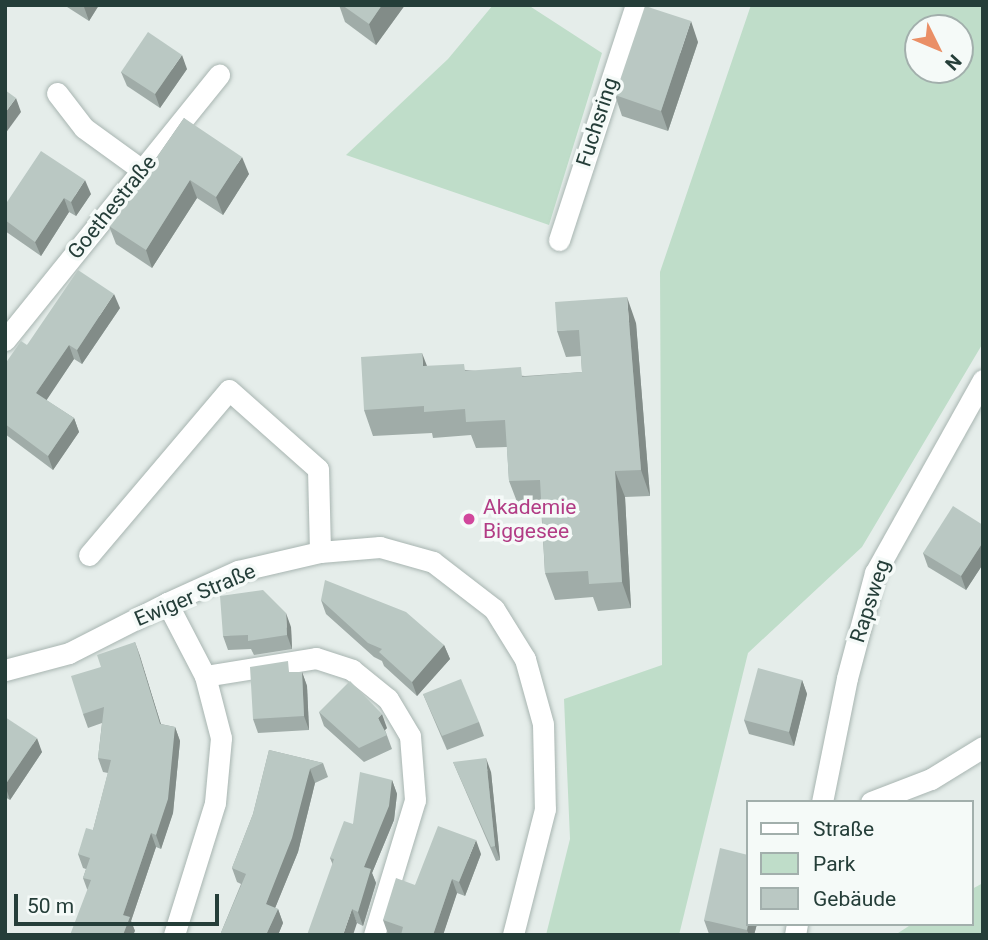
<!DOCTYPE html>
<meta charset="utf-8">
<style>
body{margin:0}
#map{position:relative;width:988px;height:940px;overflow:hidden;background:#e5edea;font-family:Roboto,sans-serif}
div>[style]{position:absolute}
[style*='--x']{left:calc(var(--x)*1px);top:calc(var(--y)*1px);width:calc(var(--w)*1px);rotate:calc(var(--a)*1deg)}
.green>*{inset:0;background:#bfddc9}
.roads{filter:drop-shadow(0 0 2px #a8b5b1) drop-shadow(0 0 2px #a8b5b1)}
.minor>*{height:21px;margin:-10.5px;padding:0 10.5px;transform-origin:10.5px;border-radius:10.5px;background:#fff}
.wall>*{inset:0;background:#a0aca8}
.shaded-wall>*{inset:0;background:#828c88}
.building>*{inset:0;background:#bac8c3}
.dots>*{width:19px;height:19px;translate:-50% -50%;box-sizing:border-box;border:4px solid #f5faf8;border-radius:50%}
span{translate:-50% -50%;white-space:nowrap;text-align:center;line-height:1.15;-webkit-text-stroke:7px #f5faf8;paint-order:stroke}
.street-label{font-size:21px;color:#253e39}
.hotel-label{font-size:21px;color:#b23c85}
.left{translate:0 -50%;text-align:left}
.frame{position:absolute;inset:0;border:7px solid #253e39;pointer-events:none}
.legend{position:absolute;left:746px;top:800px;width:228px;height:126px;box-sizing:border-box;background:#f5faf8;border:2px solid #a2afac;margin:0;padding:9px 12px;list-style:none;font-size:21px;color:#253e39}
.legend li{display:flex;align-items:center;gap:14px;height:35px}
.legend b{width:35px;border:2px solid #a2afac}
.north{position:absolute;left:904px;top:14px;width:70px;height:70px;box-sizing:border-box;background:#f5faf8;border:2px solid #a2afac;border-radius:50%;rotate:133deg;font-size:19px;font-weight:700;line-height:28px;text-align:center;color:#253e39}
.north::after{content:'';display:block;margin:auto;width:24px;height:32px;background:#ea8f66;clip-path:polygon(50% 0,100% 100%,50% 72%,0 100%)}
.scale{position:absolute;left:14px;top:894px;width:205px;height:32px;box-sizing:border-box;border:4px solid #253e39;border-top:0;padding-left:9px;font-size:21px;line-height:24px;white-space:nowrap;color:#253e39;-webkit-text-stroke:5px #f5faf8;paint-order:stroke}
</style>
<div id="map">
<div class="green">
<div style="clip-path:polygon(493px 5px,528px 5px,602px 53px,549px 225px,346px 155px,448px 59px)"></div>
<div style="clip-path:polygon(evenodd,751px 5px,983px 5px,983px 343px,862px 547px,748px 653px,679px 935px,546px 935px,570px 839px,564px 699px,662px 665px,660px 272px,751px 5px,918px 28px,960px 28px,960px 70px,918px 70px,918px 28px)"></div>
<div style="clip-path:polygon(983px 883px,983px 935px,895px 935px,912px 924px,972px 924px,972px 889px)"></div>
</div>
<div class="roads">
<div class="minor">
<div style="--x:57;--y:93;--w:44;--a:52.4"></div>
<div style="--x:84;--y:128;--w:72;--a:35.9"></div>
<div style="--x:559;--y:240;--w:247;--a:-71.9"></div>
<div style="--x:5;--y:340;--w:341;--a:-51.1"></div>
<div style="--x:89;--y:555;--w:216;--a:-49.7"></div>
<div style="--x:229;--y:390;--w:119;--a:41.6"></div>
<div style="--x:318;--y:469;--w:83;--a:88.6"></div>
<div style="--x:167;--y:603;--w:82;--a:62.5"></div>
<div style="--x:205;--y:676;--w:64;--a:75.5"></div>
<div style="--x:221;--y:738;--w:65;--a:95.3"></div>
<div style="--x:215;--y:803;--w:138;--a:107.3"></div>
<div style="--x:5;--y:670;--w:66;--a:-14.9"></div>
<div style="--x:69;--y:653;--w:110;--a:-27"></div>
<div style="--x:167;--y:603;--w:78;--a:-24.3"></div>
<div style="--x:238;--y:571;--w:84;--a:-13"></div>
<div style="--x:320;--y:552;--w:60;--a:-4.8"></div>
<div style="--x:380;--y:547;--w:55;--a:15.8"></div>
<div style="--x:433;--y:562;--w:77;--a:37.6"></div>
<div style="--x:494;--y:609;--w:59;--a:58.2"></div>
<div style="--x:525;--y:659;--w:67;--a:74.5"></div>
<div style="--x:543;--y:724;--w:85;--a:88.7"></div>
<div style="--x:545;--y:809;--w:130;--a:104.3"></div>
<div style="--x:205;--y:676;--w:112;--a:-9.2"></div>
<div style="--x:316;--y:658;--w:38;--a:18"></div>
<div style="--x:352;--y:670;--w:46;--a:38.9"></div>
<div style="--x:388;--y:699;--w:43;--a:59.3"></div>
<div style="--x:410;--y:736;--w:64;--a:85.5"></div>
<div style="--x:415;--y:800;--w:141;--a:106.9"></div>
<div style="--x:822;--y:802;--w:126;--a:-78.6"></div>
<div style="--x:847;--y:678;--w:109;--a:-75.1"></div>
<div style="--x:875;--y:573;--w:221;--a:-60.8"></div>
<div style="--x:871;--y:802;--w:64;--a:-21"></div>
<div style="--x:931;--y:779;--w:61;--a:-31.6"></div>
<div style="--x:795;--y:935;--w:11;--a:-80"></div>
</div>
</div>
<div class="wall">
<div style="clip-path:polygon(64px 5px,99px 5px,89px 21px)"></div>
<div style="clip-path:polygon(339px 5px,405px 5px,376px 45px,345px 22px)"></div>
<div style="clip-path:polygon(698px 42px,668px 131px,622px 116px,615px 95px)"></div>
<div style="clip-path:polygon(187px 69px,160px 108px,127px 86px,121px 72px)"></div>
<div style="clip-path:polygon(184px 118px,249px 174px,223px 215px,197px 198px,152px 268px,116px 244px,109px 226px)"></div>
<div style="clip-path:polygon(91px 194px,76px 216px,69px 212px,41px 256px,5px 231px,5px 205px)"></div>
<div style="clip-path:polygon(120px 308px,82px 364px,74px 359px,46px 400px,74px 418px,79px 432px,53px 470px,5px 434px,5px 364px,27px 345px)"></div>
<div style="clip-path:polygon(636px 323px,650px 496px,625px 497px,631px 608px,598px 611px,593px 597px,555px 600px,545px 573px,541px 506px,519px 507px,509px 481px,507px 447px,476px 448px,471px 435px,433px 438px,432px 433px,373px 436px,364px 410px,427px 366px,525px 376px,582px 372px,581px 356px,566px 357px,557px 331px)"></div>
<div style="clip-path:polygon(983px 525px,983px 564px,966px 590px,928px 567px,923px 553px)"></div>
<div style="clip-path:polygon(321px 600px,444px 645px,450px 659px,417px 696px,384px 666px,382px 661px,374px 657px,326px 614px)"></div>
<div style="clip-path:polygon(291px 627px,292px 649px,254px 655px,251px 649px,228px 650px,223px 636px)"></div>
<div style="clip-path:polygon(135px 642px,161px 724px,175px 727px,180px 741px,173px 813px,161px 849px,156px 847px,131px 921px,135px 931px,87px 889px,83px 878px,86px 869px,83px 868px,78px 854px,93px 830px,108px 773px,103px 772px,98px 758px,102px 723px,88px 728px,83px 714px,101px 667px)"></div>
<div style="clip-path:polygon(292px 672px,302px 672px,307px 686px,309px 730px,258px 733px,253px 719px)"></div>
<div style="clip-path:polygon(802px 680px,807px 694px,794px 746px,749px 734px,744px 720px)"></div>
<div style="clip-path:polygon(423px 694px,479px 722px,484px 736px,447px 750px)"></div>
<div style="clip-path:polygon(319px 712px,387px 728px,385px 730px,392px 749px,364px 762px,324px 726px)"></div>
<div style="clip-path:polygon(5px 717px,42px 752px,10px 800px,5px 797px)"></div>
<div style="clip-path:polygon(269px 750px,323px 763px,328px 777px,315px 783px,298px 852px,275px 908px,278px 909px,283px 923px,278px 935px,220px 935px,241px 884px,237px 882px,232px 868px,253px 814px)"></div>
<div style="clip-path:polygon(453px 762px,491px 772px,500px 860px,496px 861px)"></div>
<div style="clip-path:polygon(392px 780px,397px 794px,394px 820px,372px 873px,376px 883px,363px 926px,357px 923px,330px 858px,353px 824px)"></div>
<div style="clip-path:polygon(481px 854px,465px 896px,457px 893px,443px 935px,388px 934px,383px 920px,415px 885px)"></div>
<div style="clip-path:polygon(704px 920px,748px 924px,757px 924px,754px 935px,711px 935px,709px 934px)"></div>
</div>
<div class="shaded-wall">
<div style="clip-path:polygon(85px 5px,99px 5px,89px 21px,84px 7px)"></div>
<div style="clip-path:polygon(382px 5px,405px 5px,376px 45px,369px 24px)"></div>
<div style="clip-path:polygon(691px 21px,698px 42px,668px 131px,661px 111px)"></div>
<div style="clip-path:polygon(182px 55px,187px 69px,160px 108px,155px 94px)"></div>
<div style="clip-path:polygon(16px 98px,21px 112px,5px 134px,5px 113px)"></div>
<div style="clip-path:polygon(242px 157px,249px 174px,223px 215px,216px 197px)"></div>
<div style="clip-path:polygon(85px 180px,91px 194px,76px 216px,71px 202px)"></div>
<div style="clip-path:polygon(190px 180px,197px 198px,152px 268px,146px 250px)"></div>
<div style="clip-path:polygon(64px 198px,69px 212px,41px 256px,35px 242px)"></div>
<div style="clip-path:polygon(114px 294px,120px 308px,82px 364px,77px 350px)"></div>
<div style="clip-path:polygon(627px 297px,636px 323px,650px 496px,641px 470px)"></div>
<div style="clip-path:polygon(69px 345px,74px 359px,42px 407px,36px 393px)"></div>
<div style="clip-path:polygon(422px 353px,432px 379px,423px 366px)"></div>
<div style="clip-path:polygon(74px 418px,79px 432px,53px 470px,48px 456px)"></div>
<div style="clip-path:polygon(615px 471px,625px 497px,631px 608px,622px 582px)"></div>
<div style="clip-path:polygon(983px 542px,983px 564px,966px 590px,961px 576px)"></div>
<div style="clip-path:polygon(286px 613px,291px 627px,292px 649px,287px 635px)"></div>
<div style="clip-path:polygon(135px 642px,140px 656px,165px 738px,160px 724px)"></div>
<div style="clip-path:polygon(444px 645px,450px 659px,417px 696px,412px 682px)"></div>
<div style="clip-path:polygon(302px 672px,307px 686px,309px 730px,304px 716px)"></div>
<div style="clip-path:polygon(802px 680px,807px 694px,794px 746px,789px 732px)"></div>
<div style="clip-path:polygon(382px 714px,387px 728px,383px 732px,378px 718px)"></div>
<div style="clip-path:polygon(175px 727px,180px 741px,173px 813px,161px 849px,156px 835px)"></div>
<div style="clip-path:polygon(37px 738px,42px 752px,10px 800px,5px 785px)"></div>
<div style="clip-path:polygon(486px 758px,491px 772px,500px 860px,495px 846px)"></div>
<div style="clip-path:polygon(310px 769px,315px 783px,298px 852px,271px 918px,266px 904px)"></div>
<div style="clip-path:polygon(392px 780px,397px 794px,394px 820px,372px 873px,376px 883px,363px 926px,358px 912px,364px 867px)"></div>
<div style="clip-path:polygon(151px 833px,156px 847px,131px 921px,135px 931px,133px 935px,123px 935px,123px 915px)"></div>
<div style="clip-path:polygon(476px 840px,481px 854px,465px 896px,459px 882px)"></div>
<div style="clip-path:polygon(452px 879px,457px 893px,443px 935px,433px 935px)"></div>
<div style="clip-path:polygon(278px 909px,283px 923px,278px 935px,266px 935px)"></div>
<div style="clip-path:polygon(352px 909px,357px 923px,353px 935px,343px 935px)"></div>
<div style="clip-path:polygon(748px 924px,757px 924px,754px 935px,749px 935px,747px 930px)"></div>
</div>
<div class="building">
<div style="clip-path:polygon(342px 5px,382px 5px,369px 24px)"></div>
<div style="clip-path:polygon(645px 6px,691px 21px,661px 111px,615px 95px)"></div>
<div style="clip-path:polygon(148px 32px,182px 55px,155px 94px,121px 72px)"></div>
<div style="clip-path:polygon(5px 90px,16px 98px,5px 113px)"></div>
<div style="clip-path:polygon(184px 118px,242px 157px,216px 197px,190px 180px,146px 250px,109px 226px)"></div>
<div style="clip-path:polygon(41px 151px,85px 180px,71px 202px,64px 198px,35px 242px,5px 220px,5px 205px)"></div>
<div style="clip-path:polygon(78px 270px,114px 294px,77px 350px,69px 345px,36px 393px,74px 418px,48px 456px,5px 424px,5px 364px,21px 341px,27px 345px)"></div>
<div style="clip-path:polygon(627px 297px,641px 470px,615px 471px,622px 582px,589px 584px,588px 571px,545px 573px,540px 480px,509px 481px,505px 420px,466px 422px,465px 409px,424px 412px,424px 406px,364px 410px,361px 357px,422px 353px,423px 366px,464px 364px,465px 371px,521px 367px,522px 377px,582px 372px,579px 330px,557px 331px,555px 302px)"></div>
<div style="clip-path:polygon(953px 506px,983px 525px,983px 542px,961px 576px,923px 553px)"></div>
<div style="clip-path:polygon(325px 580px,406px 612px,444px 645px,412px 682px,379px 652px,382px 649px,368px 643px,321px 600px)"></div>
<div style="clip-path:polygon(263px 590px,286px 613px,287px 635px,248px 641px,248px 635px,223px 636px,220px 596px)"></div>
<div style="clip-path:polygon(135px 642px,160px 724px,175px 727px,168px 799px,156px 835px,151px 833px,123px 915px,130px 917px,123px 935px,70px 935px,91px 880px,83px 878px,90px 858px,78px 854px,86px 828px,93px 830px,111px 760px,98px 758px,104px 707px,83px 714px,71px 676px,101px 667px,97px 655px)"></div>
<div style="clip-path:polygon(288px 661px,289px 672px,302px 672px,304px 716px,253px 719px,250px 667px)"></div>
<div style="clip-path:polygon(758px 668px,802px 680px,789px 732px,744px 720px)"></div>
<div style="clip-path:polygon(461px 679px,479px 722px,442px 736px,423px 694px)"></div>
<div style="clip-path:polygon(350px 681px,382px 714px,378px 718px,387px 735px,359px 748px,319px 712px)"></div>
<div style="clip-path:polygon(5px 717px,37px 738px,5px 785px)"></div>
<div style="clip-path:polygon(269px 750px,323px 763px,310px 769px,292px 838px,266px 904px,278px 909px,266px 935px,220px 935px,246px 874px,232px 868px,253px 814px)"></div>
<div style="clip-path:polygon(486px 758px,495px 846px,491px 847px,453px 762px)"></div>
<div style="clip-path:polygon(360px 772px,392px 780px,389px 806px,364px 867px,371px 869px,358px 912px,352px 909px,343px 935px,307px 935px,334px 859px,330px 858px,344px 821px,353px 824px)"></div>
<div style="clip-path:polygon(438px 826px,476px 840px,459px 882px,452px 879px,433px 935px,401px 935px,403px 927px,383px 920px,396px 878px,415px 885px)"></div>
<div style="clip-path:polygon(720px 848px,748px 855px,748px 924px,747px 930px,704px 920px)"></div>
</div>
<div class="dots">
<div style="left:469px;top:519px;background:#d1479c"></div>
</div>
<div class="street-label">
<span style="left:597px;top:122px;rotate:-72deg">Fuchsring</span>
<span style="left:112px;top:207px;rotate:-51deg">Goethestraße</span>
<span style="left:195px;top:595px;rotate:-23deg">Ewiger Straße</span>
<span style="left:870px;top:601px;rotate:-72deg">Rapsweg</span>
</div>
<div class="hotel-label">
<span class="left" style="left:483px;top:519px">Akademie<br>Biggesee</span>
</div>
<div class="frame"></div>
<ul class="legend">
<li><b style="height:9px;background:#fff"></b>Straße</li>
<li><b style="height:19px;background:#bfddc9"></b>Park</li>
<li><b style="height:19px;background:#bac8c3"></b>Gebäude</li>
</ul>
<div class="north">N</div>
<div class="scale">50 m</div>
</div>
